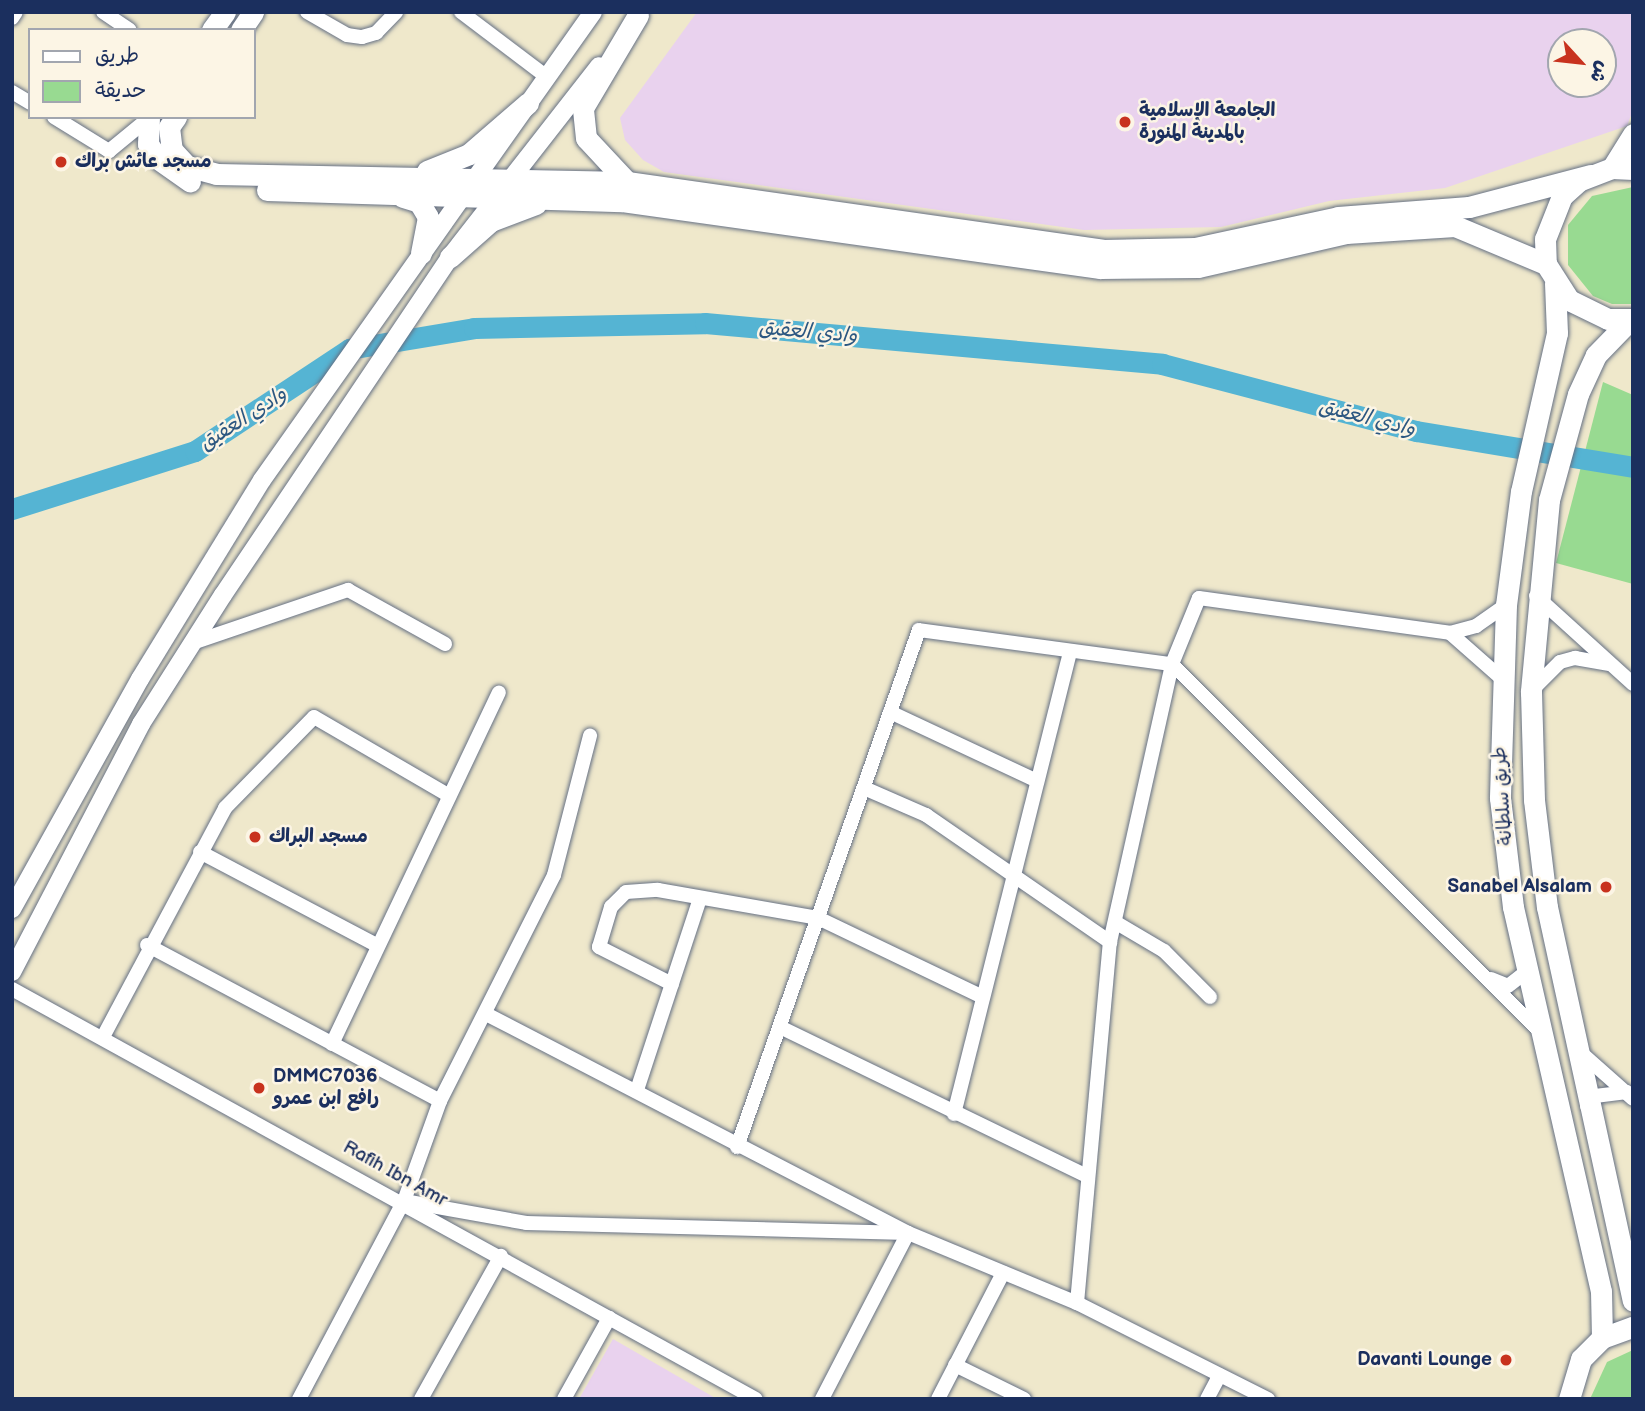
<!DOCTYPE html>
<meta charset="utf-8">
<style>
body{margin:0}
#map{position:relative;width:1645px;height:1411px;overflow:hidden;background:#efe8cb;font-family:"Balsamiq Sans","Playpen Sans Arabic",sans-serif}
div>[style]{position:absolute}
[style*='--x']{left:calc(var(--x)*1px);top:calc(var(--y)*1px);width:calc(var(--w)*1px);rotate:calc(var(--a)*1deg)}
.built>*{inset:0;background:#e9d2ee}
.green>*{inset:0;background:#98da91}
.river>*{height:21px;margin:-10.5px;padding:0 10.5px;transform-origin:10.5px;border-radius:10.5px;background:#55b4d3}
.roads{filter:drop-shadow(0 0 2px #657084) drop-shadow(0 0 2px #657084)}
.minor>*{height:14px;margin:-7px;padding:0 7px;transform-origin:7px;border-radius:7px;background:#fff}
.tertiary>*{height:18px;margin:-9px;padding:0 9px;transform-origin:9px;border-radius:9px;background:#fff}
.secondary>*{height:21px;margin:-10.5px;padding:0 10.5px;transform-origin:10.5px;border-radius:10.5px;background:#fff}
.dots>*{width:19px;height:19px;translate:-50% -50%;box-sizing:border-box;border:4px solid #fcf5e5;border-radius:50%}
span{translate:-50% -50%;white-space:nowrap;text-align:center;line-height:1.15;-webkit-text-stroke:5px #fcf5e5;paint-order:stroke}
.poi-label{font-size:19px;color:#1b2f5e;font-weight:700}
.left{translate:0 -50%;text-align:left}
.right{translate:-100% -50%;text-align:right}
.street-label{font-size:19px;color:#1b2f5e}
.water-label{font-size:21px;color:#2c5781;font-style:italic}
.frame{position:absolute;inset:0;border:14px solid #1b2f5e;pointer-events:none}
.legend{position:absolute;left:28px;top:28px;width:228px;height:91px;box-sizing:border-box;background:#fcf5e5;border:2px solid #a2a6af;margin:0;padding:9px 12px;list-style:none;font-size:21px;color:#1b2f5e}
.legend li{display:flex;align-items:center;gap:14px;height:35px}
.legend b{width:35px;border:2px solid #a2a6af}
.north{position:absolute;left:1547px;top:28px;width:70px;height:70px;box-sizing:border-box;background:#fcf5e5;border:2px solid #a2a6af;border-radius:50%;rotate:117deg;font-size:19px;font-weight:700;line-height:28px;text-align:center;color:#1b2f5e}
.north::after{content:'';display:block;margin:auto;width:24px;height:32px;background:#c8321e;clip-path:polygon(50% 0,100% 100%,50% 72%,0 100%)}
</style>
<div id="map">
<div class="built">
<div style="clip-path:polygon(evenodd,697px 12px,1633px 12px,1633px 110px,1627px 126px,1445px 188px,1329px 201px,1221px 227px,1084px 230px,664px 172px,643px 160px,625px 140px,620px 118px,697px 12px,1561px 42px,1603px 42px,1603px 84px,1561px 84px,1561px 42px)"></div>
<div style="clip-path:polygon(613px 1339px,717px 1399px,579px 1399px)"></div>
</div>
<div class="green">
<div style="clip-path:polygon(1633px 187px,1633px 304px,1612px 304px,1593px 296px,1568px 265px,1568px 225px,1592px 196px)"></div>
<div style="clip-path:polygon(1603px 382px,1633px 395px,1633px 584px,1556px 563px)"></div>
<div style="clip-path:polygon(1633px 1350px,1633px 1399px,1590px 1399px,1607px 1362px)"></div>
</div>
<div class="river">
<div style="--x:12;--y:509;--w:192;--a:-17.6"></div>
<div style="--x:195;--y:451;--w:185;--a:-33.5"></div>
<div style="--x:349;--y:349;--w:127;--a:-9.5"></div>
<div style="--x:474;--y:328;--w:231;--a:-1.2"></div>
<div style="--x:705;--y:323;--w:459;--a:5.1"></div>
<div style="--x:1162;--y:364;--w:263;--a:14.8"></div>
<div style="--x:1416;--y:431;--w:220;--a:9.4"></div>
</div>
<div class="roads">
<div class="minor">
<div style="--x:103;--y:12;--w:32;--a:34"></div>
<div style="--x:307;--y:12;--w:46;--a:29.9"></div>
<div style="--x:347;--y:35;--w:15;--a:8"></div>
<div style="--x:362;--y:37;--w:15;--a:-16"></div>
<div style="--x:376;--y:33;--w:29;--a:-46"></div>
<div style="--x:461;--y:12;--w:108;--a:37.1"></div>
<div style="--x:12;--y:18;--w:7;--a:-56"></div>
<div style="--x:12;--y:92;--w:21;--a:31"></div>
<div style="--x:54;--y:117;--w:65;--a:31.7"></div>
<div style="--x:109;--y:151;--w:50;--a:-39.4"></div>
<div style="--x:1536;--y:596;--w:131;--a:42.2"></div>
<div style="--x:1450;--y:633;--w:65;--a:41.3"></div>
<div style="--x:192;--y:643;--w:165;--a:-18.8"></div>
<div style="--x:348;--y:590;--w:111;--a:29.1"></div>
<div style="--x:1531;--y:691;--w:41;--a:-45"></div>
<div style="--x:1560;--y:662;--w:16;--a:-15"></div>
<div style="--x:1575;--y:658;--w:35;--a:10"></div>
<div style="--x:890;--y:712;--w:162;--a:25.1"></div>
<div style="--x:864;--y:788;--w:68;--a:23.5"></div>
<div style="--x:926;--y:815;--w:224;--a:34.6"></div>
<div style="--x:200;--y:852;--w:201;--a:27.8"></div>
<div style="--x:1115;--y:922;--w:57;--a:30.6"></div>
<div style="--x:1164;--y:951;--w:65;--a:45"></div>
<div style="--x:147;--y:945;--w:332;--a:28"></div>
<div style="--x:1491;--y:979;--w:18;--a:22"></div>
<div style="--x:1508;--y:986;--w:24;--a:-38"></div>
<div style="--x:672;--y:984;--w:82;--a:-153.1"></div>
<div style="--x:599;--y:947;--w:42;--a:-73.3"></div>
<div style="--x:611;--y:907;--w:21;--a:-45"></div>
<div style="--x:626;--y:892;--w:32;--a:-4"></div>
<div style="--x:658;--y:890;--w:162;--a:9.9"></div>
<div style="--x:818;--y:918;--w:183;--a:25.6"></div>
<div style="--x:12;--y:989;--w:849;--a:28.86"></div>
<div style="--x:486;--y:1014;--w:475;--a:27.4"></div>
<div style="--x:908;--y:1233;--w:187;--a:117.4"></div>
<div style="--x:780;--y:1027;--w:341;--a:25.9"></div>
<div style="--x:104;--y:1035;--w:257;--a:-61.9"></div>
<div style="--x:225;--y:808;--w:127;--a:-45.6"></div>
<div style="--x:314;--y:717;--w:155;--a:30.2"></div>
<div style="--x:332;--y:1044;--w:389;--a:-64.6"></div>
<div style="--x:1579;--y:1051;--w:72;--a:41.6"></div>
<div style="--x:637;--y:1090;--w:202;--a:-71.8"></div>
<div style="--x:1587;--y:1106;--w:13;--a:-51"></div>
<div style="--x:1595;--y:1096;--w:32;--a:-7"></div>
<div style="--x:954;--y:1114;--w:477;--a:-75.9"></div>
<div style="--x:737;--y:1147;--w:548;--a:-70.61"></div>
<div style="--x:919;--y:630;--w:255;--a:7.7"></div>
<div style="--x:1172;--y:664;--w:520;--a:45"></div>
<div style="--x:404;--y:1201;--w:124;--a:10.2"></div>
<div style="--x:526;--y:1223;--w:382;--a:1.5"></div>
<div style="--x:908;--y:1233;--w:183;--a:22.5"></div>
<div style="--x:1077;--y:1303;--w:214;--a:26.7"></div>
<div style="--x:1077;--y:1303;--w:363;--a:-84.8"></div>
<div style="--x:1110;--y:942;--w:285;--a:-77.4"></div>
<div style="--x:1172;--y:664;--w:71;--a:-67.8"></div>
<div style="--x:1199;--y:598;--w:253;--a:7.9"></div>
<div style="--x:1450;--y:633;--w:27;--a:-15"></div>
<div style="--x:1476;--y:626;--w:37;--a:-35"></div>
<div style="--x:955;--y:1365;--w:77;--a:26.2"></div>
<div style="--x:299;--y:1399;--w:224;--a:-62.1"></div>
<div style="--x:404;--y:1201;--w:106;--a:-70.2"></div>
<div style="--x:440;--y:1101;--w:253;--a:-63.2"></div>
<div style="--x:554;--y:875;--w:144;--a:-75.5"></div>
<div style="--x:421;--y:1399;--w:164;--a:-60.8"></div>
<div style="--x:564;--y:1399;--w:93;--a:-60.9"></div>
<div style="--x:938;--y:1399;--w:142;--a:-62.7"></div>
<div style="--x:1207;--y:1399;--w:27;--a:-62"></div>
</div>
<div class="tertiary">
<div style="--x:12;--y:909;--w:263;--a:-60.9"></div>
<div style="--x:140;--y:679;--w:233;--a:-58.5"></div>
<div style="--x:262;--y:480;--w:573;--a:-54.73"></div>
<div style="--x:12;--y:972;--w:280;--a:-62.5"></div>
<div style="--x:141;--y:724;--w:153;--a:-57.6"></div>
<div style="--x:223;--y:595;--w:407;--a:-56.1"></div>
<div style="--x:450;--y:257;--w:242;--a:-52"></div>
</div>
<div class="secondary">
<div style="--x:212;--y:30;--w:22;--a:-54"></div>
<div style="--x:241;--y:30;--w:22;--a:-56"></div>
<div style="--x:149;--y:117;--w:27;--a:92"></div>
<div style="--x:148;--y:144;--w:18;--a:56"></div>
<div style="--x:158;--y:159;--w:39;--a:35"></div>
<div style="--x:176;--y:117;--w:12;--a:125"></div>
<div style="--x:169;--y:127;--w:23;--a:83"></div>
<div style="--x:172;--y:150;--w:22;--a:47"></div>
<div style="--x:187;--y:166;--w:30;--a:15"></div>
<div style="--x:216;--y:174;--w:411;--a:1.1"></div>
<div style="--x:627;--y:182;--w:480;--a:8.1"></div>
<div style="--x:1102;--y:250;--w:93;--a:-1.2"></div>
<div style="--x:1195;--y:248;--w:146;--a:-12.2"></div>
<div style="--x:1338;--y:217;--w:131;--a:-4.4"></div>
<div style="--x:1469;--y:207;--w:126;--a:-14.7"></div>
<div style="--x:1612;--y:168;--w:40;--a:-58"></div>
<div style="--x:1633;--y:169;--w:21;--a:-177"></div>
<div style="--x:1612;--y:168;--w:34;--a:159"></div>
<div style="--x:1580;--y:180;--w:24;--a:138"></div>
<div style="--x:1562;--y:196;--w:46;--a:111.6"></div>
<div style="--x:1545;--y:239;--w:25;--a:88"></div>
<div style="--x:1546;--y:264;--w:43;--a:57.4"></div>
<div style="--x:1569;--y:300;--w:43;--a:26"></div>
<div style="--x:1608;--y:319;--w:25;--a:0"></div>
<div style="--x:427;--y:171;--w:45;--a:-22"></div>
<div style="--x:469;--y:154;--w:78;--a:-40.8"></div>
<div style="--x:627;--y:182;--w:60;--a:-133"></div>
<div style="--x:586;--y:138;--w:30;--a:-96"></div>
<div style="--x:583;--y:108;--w:108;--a:-59.4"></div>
<div style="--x:267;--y:190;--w:355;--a:1.8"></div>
<div style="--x:622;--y:201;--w:483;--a:8"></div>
<div style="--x:1100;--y:268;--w:98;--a:-0.6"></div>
<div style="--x:1198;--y:267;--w:152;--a:-12.9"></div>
<div style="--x:1346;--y:233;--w:109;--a:-3.7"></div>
<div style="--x:1455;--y:226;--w:99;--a:22.7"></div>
<div style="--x:403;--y:197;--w:17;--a:17"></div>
<div style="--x:419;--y:202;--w:17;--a:59"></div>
<div style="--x:428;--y:217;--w:37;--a:101"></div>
<div style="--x:450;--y:257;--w:55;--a:-41.3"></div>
<div style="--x:491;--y:221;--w:48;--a:-20.7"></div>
<div style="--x:1555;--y:283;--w:50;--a:87.7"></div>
<div style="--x:1557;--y:333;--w:162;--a:102.8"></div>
<div style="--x:1521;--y:491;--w:115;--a:97.5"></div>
<div style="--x:1506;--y:605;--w:193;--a:91.8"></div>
<div style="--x:1500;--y:798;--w:110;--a:83.2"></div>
<div style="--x:1513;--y:907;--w:394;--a:77.1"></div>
<div style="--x:1601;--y:1291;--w:47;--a:88.8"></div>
<div style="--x:1630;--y:320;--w:49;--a:134.2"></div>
<div style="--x:1596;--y:355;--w:43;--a:114.8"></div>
<div style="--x:1578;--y:394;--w:110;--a:105.3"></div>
<div style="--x:1549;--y:500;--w:193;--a:95.4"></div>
<div style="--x:1531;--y:692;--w:108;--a:88.4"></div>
<div style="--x:1534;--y:800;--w:108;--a:83.1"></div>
<div style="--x:1547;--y:907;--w:403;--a:77.7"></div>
<div style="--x:1569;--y:1399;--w:42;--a:-73.3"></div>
<div style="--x:1581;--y:1359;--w:30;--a:-45"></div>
<div style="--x:1602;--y:1338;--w:33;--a:-20"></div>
</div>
</div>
<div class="dots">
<div style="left:1125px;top:122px;background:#c8321e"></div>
<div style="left:61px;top:162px;background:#c8321e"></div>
<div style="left:255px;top:837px;background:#c8321e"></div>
<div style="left:1606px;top:887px;background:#c8321e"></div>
<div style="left:259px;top:1088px;background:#c8321e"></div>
<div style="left:1506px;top:1360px;background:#c8321e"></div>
</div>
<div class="poi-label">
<span class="left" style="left:1139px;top:122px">الجامعة الإسلامية<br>بالمدينة المنورة</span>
<span class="left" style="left:75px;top:162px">مسجد عائش براك</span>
<span class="left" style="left:269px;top:837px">مسجد البراك</span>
<span class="right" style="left:1592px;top:887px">Sanabel Alsalam</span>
<span class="left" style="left:273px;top:1088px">DMMC7036<br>رافع ابن عمرو</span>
<span class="right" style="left:1492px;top:1360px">Davanti Lounge</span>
</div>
<div class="street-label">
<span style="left:1503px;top:796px;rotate:-94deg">طريق سلطانة</span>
<span style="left:395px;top:1174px;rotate:29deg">Rafih Ibn Amr</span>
</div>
<div class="water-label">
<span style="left:808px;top:332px;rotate:5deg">وادي العقيق</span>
<span style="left:1367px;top:418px;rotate:14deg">وادي العقيق</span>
<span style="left:243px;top:419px;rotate:-33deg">وادي العقيق</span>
</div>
<div class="frame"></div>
<ul class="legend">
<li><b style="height:9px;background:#fff"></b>طريق</li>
<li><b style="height:19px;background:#98da91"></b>حديقة</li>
</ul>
<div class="north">ش</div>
</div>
